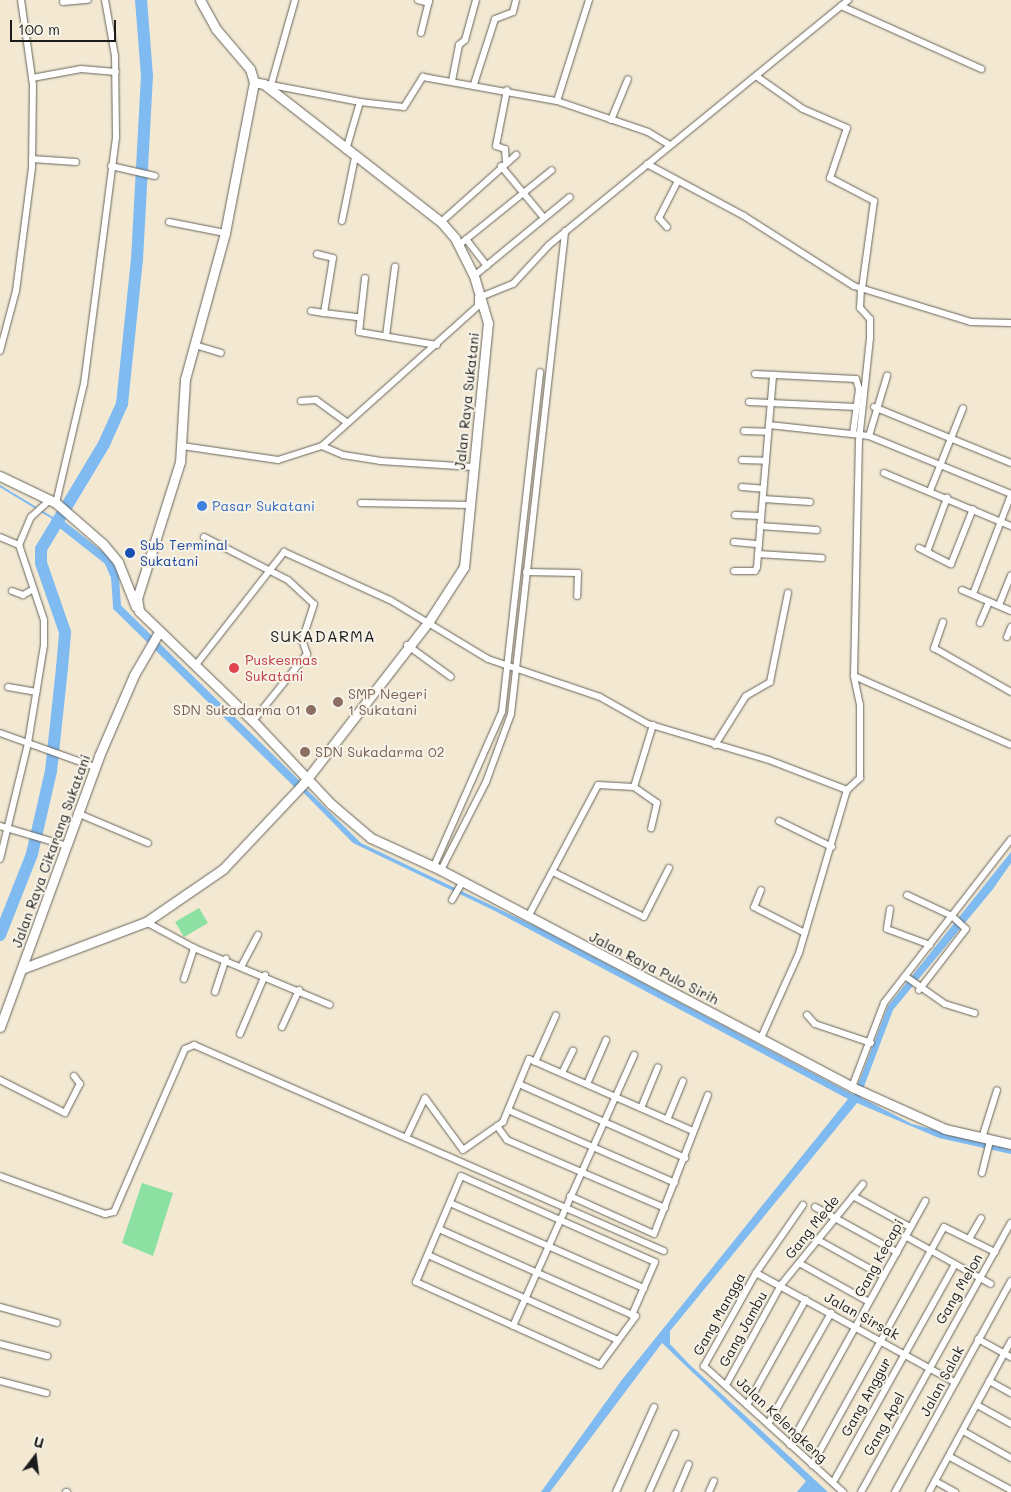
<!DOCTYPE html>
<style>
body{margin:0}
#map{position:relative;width:1011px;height:1492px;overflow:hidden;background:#f3e9d3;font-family:Mali,sans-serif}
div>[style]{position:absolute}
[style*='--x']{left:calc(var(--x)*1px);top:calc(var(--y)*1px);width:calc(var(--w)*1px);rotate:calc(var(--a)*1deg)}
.green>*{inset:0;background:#8be0a2}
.water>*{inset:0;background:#7fbaf1}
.stream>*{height:2px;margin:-1px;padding:0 1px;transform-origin:1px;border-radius:1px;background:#7fbaf1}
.canal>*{height:8px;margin:-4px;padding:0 4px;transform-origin:4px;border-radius:4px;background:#7fbaf1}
.river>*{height:12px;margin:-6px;padding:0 6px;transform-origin:6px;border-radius:6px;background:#7fbaf1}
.roads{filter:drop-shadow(0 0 1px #67645c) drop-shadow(0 0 1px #67645c)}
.street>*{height:6px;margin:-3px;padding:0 3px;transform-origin:3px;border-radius:3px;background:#fff}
.secondary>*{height:9px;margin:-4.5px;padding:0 4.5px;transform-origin:4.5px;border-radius:4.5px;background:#fff}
.dots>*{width:14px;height:14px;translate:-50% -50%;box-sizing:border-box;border:2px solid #f7f3e8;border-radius:50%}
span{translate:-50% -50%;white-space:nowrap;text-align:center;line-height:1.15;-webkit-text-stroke:4px #f7f3e8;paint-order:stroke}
.street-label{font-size:14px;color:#1c1c1c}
.shop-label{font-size:14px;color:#366cbe}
.left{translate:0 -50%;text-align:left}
.transit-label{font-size:14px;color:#164399}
.health-label{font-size:14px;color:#be3a42}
.education-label{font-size:14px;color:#785e54}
.right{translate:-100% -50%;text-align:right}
.quarter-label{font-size:16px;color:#1c1c1c;letter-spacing:1px}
.north{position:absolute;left:10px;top:1432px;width:50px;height:50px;-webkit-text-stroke:4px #f7f3e8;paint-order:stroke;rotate:15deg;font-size:14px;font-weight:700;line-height:20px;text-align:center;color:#1c1c1c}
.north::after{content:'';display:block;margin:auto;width:18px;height:22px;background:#1c1c1c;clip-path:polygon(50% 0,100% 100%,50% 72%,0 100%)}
.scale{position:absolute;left:10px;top:20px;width:106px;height:22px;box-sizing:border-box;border:2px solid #1c1c1c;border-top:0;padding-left:6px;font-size:15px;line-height:18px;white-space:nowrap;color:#1c1c1c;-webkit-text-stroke:4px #f7f3e8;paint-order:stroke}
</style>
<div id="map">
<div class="green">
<div style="clip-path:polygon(199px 908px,208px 923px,184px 937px,175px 922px)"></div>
<div style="clip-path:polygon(142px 1183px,173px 1193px,153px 1256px,122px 1243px)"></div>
</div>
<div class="water">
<div style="clip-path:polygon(296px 779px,361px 843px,543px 930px,854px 1095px,888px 1006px,1011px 852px,1011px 863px,993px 889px,893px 1010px,860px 1097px,912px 1124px,1011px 1150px,1011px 1154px,939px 1138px,857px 1103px,670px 1331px,670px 1344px,689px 1364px,828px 1492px,797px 1492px,806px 1481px,662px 1343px,550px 1492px,541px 1492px,621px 1381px,848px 1099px,495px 911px,353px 843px,293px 782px)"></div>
</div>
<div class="stream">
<div style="--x:0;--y:486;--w:66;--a:31.3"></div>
</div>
<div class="canal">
<div style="--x:56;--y:520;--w:66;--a:38.3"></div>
<div style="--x:108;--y:561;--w:17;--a:66"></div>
<div style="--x:115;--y:577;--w:30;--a:86"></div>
<div style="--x:117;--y:607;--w:258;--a:44.5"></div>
</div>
<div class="river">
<div style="--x:0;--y:935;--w:87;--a:-68.4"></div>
<div style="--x:32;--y:854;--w:85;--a:-77.1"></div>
<div style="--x:51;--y:771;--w:104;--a:-83.9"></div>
<div style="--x:62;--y:668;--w:36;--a:-85"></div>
<div style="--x:65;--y:632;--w:73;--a:-109.2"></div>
<div style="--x:41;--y:563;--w:14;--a:-90"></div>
<div style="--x:41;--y:549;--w:122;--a:-59"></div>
<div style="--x:104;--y:444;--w:44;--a:-65.8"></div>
<div style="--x:122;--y:404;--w:145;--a:-84.1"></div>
<div style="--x:137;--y:260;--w:184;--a:-86.9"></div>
<div style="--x:147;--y:76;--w:76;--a:-94.5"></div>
</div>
<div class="roads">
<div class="street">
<div style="--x:418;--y:0;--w:11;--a:15"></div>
<div style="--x:63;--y:2;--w:25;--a:-5"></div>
<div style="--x:841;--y:6;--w:154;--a:24.2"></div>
<div style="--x:421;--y:33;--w:34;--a:-76"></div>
<div style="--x:756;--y:76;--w:57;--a:35.1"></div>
<div style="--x:803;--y:109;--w:48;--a:23.4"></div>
<div style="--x:847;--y:128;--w:53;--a:108.8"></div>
<div style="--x:830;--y:178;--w:50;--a:27.6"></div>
<div style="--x:874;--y:201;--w:89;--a:97.8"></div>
<div style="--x:32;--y:78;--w:50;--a:-10.4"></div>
<div style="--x:81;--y:69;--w:35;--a:5"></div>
<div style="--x:452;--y:81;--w:37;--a:-79"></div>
<div style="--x:459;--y:45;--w:8;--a:-40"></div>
<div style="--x:465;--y:40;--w:41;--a:-74.6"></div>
<div style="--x:266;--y:84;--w:96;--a:10.8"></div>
<div style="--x:474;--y:84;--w:68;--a:-72.1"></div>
<div style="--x:495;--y:19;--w:19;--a:-21"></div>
<div style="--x:513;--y:12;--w:12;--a:-76"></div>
<div style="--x:271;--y:85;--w:88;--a:-74.2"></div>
<div style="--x:557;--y:101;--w:106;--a:-72.4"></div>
<div style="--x:611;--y:120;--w:44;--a:-67.5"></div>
<div style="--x:346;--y:150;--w:50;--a:-73.7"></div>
<div style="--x:360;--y:102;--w:44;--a:6.5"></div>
<div style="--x:404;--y:107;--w:36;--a:-58"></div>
<div style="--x:423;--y:77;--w:136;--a:10.2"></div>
<div style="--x:557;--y:101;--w:96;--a:18.8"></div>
<div style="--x:648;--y:132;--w:23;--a:31"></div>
<div style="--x:32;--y:159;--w:44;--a:3.9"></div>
<div style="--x:506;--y:163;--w:14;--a:-94"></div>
<div style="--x:505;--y:149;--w:9;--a:-162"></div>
<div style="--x:496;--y:146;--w:57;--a:-78.9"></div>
<div style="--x:647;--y:164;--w:110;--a:28.2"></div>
<div style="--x:744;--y:216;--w:130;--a:32.5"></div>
<div style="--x:854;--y:286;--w:122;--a:17.1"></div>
<div style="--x:971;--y:322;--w:40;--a:1.4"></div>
<div style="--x:111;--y:166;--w:45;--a:12.8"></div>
<div style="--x:501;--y:166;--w:67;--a:50.4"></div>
<div style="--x:342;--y:221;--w:65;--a:-78.5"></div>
<div style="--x:169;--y:222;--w:57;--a:11.1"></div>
<div style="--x:441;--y:222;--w:101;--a:-41.8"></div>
<div style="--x:667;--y:227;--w:12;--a:-132"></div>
<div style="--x:659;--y:218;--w:39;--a:-63"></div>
<div style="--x:466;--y:239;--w:34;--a:52"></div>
<div style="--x:459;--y:245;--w:119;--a:-38.9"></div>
<div style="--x:317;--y:254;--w:16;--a:14"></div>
<div style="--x:333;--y:258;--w:56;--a:99.3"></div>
<div style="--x:324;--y:313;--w:35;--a:7"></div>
<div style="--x:474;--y:276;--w:124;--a:-39.5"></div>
<div style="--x:365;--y:278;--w:54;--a:96.3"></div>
<div style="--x:359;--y:332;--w:79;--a:9.5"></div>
<div style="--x:311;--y:311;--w:13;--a:9"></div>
<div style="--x:386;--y:336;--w:70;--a:-82.6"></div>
<div style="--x:195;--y:345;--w:27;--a:17"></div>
<div style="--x:0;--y:351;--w:62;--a:-75.1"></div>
<div style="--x:16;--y:291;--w:125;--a:-82.6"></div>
<div style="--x:32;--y:167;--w:82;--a:-89.3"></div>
<div style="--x:33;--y:85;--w:86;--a:-98"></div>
<div style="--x:755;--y:374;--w:101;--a:2.8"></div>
<div style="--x:856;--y:379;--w:10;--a:73"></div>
<div style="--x:859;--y:389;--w:45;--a:97.6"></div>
<div style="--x:301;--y:401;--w:15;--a:-4"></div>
<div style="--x:316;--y:400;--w:37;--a:36"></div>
<div style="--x:749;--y:402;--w:108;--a:2.7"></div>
<div style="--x:874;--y:407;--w:148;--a:22.2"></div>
<div style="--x:769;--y:425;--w:101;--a:6.3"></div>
<div style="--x:869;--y:436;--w:153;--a:22.2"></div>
<div style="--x:744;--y:431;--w:24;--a:2"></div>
<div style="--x:869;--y:436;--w:63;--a:-73.3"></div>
<div style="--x:182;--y:446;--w:97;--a:8.3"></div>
<div style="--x:278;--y:460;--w:46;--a:-17.7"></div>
<div style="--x:322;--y:446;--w:210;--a:-41.9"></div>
<div style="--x:478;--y:306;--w:8;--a:-90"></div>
<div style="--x:478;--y:298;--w:38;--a:-22"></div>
<div style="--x:513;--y:284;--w:53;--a:-47.3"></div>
<div style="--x:549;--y:245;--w:387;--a:-39.3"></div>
<div style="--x:322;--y:446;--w:23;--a:23"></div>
<div style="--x:343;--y:455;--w:37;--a:9"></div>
<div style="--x:380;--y:461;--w:93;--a:3.7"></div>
<div style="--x:742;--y:460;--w:24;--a:2"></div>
<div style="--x:884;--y:473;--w:138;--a:22.7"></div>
<div style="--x:742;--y:487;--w:21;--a:5"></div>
<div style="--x:930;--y:491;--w:89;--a:-68.3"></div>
<div style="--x:763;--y:499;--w:47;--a:3.7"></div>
<div style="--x:56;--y:503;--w:122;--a:-76.8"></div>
<div style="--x:84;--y:384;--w:250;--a:-82.6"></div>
<div style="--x:116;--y:136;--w:80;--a:-90.7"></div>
<div style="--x:115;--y:56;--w:57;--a:-100.1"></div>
<div style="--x:361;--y:503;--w:109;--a:1.1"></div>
<div style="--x:735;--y:515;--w:26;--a:2"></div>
<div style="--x:760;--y:526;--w:57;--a:4"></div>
<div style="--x:0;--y:537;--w:21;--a:23"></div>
<div style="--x:204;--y:537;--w:94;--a:27.1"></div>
<div style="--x:288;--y:580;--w:35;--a:43"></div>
<div style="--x:314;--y:604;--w:38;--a:108"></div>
<div style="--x:302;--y:640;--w:15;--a:70"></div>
<div style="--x:307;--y:654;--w:86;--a:128.9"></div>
<div style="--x:734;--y:542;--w:25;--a:5"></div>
<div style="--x:919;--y:548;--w:36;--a:27"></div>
<div style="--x:951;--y:564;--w:59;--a:-68.2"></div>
<div style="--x:927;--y:552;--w:58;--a:-69.7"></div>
<div style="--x:758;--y:554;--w:64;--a:3.6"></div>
<div style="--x:734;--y:571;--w:21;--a:0"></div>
<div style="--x:755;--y:571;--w:4;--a:-63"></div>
<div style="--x:757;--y:567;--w:193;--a:-85.2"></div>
<div style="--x:526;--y:572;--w:52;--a:1.1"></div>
<div style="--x:578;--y:573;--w:23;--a:92"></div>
<div style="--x:962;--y:590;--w:53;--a:23.2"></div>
<div style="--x:12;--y:591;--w:12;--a:20"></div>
<div style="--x:23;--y:595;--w:10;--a:-29"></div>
<div style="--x:973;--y:594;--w:106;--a:-69"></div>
<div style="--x:999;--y:605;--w:32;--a:-68"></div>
<div style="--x:943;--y:622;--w:28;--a:109"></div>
<div style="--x:934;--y:648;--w:89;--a:29.7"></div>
<div style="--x:980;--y:623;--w:23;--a:-67"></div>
<div style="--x:1007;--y:637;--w:11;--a:-68"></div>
<div style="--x:407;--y:645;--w:54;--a:36"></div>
<div style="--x:195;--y:666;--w:145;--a:-52"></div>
<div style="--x:284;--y:552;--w:116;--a:24.4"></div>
<div style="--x:390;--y:600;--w:114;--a:31"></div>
<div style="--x:488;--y:659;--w:118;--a:18.7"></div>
<div style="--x:600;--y:697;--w:55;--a:29.4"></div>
<div style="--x:648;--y:724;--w:126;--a:16.6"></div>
<div style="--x:769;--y:760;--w:84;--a:21"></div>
<div style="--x:854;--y:676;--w:171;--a:23.7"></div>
<div style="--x:8;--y:687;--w:29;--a:10"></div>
<div style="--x:0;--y:733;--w:101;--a:19.7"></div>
<div style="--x:715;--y:745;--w:58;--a:-57.7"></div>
<div style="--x:746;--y:696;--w:28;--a:-30"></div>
<div style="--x:770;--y:682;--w:91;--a:-78.6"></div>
<div style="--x:634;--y:787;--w:28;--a:35"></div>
<div style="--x:657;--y:803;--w:26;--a:103"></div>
<div style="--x:77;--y:813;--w:77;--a:22.9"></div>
<div style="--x:779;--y:821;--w:59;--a:26.1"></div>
<div style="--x:0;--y:826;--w:67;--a:16.5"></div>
<div style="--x:0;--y:859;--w:119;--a:-76.4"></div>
<div style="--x:28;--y:743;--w:99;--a:-80.7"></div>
<div style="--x:44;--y:645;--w:25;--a:-90"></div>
<div style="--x:44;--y:620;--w:79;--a:-108.4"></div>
<div style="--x:19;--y:545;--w:30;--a:-67"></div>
<div style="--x:31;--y:517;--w:25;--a:-42"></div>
<div style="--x:434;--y:866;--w:168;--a:-66.2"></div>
<div style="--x:502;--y:712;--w:342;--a:-83.6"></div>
<div style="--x:441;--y:870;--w:99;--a:-62.9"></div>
<div style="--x:486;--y:782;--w:72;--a:-69.8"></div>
<div style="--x:511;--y:714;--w:486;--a:-83.6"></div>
<div style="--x:555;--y:873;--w:99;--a:26.3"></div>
<div style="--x:644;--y:917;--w:55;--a:-63"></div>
<div style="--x:761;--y:890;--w:18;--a:112"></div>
<div style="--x:754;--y:907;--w:57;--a:27"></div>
<div style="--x:907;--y:895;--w:50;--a:25"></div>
<div style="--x:952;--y:916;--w:19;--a:43"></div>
<div style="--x:966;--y:929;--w:77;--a:127.6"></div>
<div style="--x:452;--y:900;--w:22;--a:-60"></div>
<div style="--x:890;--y:909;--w:20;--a:99"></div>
<div style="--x:887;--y:929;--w:46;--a:20.4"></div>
<div style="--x:529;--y:915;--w:147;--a:-62"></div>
<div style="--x:598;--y:785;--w:36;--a:3"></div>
<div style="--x:634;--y:787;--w:65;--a:-73"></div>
<div style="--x:146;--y:922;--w:55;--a:28.4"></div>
<div style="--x:194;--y:948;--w:147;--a:22.7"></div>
<div style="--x:242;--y:965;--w:34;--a:-62"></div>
<div style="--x:905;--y:976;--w:49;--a:35"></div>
<div style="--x:945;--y:1004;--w:31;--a:17"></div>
<div style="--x:184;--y:979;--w:33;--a:-72"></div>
<div style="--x:215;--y:992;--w:35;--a:-72"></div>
<div style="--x:807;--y:1015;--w:12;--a:48"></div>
<div style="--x:815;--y:1024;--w:59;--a:18.7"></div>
<div style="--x:282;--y:1027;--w:41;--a:-65.3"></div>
<div style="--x:240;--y:1034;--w:64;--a:-67"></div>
<div style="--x:761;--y:1038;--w:93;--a:-65.9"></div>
<div style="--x:799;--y:953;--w:170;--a:-73.6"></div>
<div style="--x:847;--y:790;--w:18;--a:-43"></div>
<div style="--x:860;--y:778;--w:73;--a:-90"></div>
<div style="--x:860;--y:705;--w:30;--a:-102"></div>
<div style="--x:854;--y:676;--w:235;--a:-88.8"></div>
<div style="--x:859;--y:441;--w:104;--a:-83.9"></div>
<div style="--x:870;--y:338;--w:19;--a:-90"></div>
<div style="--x:870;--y:319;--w:15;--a:-132"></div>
<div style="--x:860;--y:308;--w:19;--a:-87"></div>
<div style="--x:535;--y:1062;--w:51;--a:-65.9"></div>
<div style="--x:562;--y:1073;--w:25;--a:-64"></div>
<div style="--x:0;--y:1080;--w:73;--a:26.9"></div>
<div style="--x:65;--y:1113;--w:33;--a:-63"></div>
<div style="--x:80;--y:1084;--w:10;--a:-127"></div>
<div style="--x:519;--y:1084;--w:182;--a:24"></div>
<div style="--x:587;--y:1084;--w:48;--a:-66.6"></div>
<div style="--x:852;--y:1087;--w:90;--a:-69.1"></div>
<div style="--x:884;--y:1003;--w:207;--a:-52.2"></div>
<div style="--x:641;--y:1108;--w:44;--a:-67.5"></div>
<div style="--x:508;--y:1110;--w:182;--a:23.6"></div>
<div style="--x:667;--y:1120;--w:42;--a:-67.7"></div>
<div style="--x:497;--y:1126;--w:17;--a:54"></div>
<div style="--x:507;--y:1140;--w:172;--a:23.3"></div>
<div style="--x:406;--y:1138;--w:44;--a:-64.6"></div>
<div style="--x:425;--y:1098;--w:64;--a:53.8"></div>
<div style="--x:463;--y:1150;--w:49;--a:-35"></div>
<div style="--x:503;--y:1122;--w:68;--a:-67.6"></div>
<div style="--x:529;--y:1059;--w:179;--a:23.7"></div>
<div style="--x:982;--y:1138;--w:50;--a:-72.6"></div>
<div style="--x:982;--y:1173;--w:34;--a:-76"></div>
<div style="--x:0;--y:1176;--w:112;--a:19.9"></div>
<div style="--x:105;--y:1214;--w:9;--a:-13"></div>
<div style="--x:114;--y:1212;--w:178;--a:-66.5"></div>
<div style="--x:185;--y:1049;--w:10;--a:-24"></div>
<div style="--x:194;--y:1045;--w:513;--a:23.67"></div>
<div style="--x:570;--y:1196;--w:92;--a:24.3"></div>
<div style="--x:654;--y:1234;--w:149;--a:-68.8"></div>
<div style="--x:853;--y:1196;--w:65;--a:28.5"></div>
<div style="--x:450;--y:1203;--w:212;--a:23.7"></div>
<div style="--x:803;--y:1205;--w:83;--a:124.7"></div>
<div style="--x:756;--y:1273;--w:107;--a:119.2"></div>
<div style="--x:704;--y:1366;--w:188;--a:42.2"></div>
<div style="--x:815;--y:1207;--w:94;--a:28.8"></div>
<div style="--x:439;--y:1229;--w:211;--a:24"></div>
<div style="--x:632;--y:1315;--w:4;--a:14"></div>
<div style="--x:636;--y:1316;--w:61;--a:126.3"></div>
<div style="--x:600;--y:1365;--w:202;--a:-155.7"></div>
<div style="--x:416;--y:1282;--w:115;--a:-67"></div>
<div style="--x:461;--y:1176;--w:212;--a:23.9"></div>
<div style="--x:655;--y:1262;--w:58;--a:113.5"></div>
<div style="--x:905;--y:1236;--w:98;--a:29.2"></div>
<div style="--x:969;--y:1239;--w:24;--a:-60"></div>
<div style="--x:818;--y:1240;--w:74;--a:29"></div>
<div style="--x:428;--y:1255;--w:208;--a:24.1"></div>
<div style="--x:799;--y:1263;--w:80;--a:29.1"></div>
<div style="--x:756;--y:1273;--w:226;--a:28.8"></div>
<div style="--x:0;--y:1307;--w:59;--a:15.7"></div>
<div style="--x:513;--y:1326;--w:297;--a:-65.9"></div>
<div style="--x:978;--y:1339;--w:38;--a:29"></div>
<div style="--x:0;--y:1344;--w:49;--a:14.3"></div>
<div style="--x:0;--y:1381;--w:48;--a:14.6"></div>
<div style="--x:989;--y:1381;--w:25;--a:29"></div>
<div style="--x:726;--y:1385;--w:114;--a:-61.2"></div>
<div style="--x:781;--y:1285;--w:130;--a:-50.9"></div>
<div style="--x:747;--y:1405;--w:121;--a:-60.9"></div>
<div style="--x:977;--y:1405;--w:39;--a:29"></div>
<div style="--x:768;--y:1424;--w:128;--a:-60.4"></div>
<div style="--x:963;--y:1431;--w:55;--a:29.4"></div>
<div style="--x:790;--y:1445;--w:279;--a:-61"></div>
<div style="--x:950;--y:1457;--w:69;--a:28.4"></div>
<div style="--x:812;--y:1465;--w:272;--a:-61"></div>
<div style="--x:944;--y:1227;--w:57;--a:26.1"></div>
<div style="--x:835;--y:1479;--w:246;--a:-60.8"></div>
<div style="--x:935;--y:1481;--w:23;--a:29"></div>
<div style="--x:66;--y:1492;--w:1;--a:0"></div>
<div style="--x:616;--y:1492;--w:93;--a:-65.9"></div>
<div style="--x:649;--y:1492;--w:64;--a:-65.9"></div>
<div style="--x:677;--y:1492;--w:30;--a:-67"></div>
<div style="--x:709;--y:1492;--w:12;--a:-66"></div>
<div style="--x:861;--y:1492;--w:308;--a:-60.9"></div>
<div style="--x:895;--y:1492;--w:241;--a:-61.2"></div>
<div style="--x:929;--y:1492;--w:172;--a:-61.5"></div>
</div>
<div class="secondary">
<div style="--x:200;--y:0;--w:33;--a:61"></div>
<div style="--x:216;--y:29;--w:52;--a:49.6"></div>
<div style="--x:250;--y:69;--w:14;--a:73"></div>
<div style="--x:254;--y:82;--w:154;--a:100.9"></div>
<div style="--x:225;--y:233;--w:151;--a:105.3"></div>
<div style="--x:185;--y:379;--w:83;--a:93.4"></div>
<div style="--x:180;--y:462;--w:143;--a:107.5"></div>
<div style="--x:137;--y:598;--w:13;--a:81"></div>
<div style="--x:139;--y:611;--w:158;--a:44"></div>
<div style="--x:253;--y:721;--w:114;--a:46.8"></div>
<div style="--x:331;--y:804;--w:52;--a:40.4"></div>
<div style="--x:371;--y:838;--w:77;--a:24.6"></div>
<div style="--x:441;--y:870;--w:465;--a:27.8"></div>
<div style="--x:852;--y:1087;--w:102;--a:24.3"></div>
<div style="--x:945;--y:1129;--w:68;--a:12.8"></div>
<div style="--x:0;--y:476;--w:62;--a:25.7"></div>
<div style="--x:56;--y:503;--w:62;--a:41.1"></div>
<div style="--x:103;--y:544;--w:23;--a:50"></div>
<div style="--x:118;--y:562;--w:48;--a:68.2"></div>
<div style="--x:24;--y:968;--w:130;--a:-20.7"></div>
<div style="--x:146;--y:922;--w:93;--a:-34.5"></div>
<div style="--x:223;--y:869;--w:117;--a:-46.7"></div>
<div style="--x:303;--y:784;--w:206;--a:-52.3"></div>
<div style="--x:429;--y:621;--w:64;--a:-57.1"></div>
<div style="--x:464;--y:567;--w:245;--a:-84.4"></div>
<div style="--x:488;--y:323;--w:49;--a:-106.6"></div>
<div style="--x:474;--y:276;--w:42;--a:-116.6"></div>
<div style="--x:455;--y:238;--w:21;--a:-131"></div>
<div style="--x:441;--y:222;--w:224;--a:-142.1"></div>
<div style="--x:264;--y:84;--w:10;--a:-169"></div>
<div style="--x:0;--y:1027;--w:289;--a:-69.9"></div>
<div style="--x:99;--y:756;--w:88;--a:-66.6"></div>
<div style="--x:134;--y:675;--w:50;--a:-59.8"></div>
</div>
</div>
<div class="dots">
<div style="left:202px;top:506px;background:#3f7fe0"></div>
<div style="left:130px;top:553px;background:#1a4fb4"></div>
<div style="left:234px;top:668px;background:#e0444e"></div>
<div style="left:338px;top:702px;background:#8d6e63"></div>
<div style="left:311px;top:710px;background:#8d6e63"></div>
<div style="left:305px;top:752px;background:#8d6e63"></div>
</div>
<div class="street-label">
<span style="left:467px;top:401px;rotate:-84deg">Jalan Raya Sukatani</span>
<span style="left:51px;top:851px;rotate:-70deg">Jalan Raya Cikarang Sukatani</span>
<span style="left:654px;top:968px;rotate:27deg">Jalan Raya Pulo Sirih</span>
<span style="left:812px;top:1227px;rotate:-51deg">Gang Mede</span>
<span style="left:879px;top:1258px;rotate:-61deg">Gang Kecapi</span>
<span style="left:959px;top:1289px;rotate:-60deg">Gang Melon</span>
<span style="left:719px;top:1314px;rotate:-61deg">Gang Mangga</span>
<span style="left:862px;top:1316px;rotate:29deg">Jalan Sirsak</span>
<span style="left:743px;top:1329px;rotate:-61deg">Gang Jambu</span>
<span style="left:942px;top:1381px;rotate:-62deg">Jalan Salak</span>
<span style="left:866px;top:1397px;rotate:-61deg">Gang Anggur</span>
<span style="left:782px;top:1420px;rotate:43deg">Jalan Kelengkeng</span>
<span style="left:884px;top:1424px;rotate:-61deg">Gang Apel</span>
</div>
<div class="shop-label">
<span class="left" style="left:212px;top:506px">Pasar Sukatani</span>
</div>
<div class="transit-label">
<span class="left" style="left:140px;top:553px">Sub Terminal<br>Sukatani</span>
</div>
<div class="health-label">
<span class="left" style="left:245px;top:668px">Puskesmas<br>Sukatani</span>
</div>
<div class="education-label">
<span class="left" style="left:348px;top:702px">SMP Negeri<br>1 Sukatani</span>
<span class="right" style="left:301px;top:710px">SDN Sukadarma 01</span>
<span class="left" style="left:315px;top:752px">SDN Sukadarma 02</span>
</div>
<div class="quarter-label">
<span style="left:323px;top:636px">SUKADARMA</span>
</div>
<div class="north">U</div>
<div class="scale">100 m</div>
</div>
